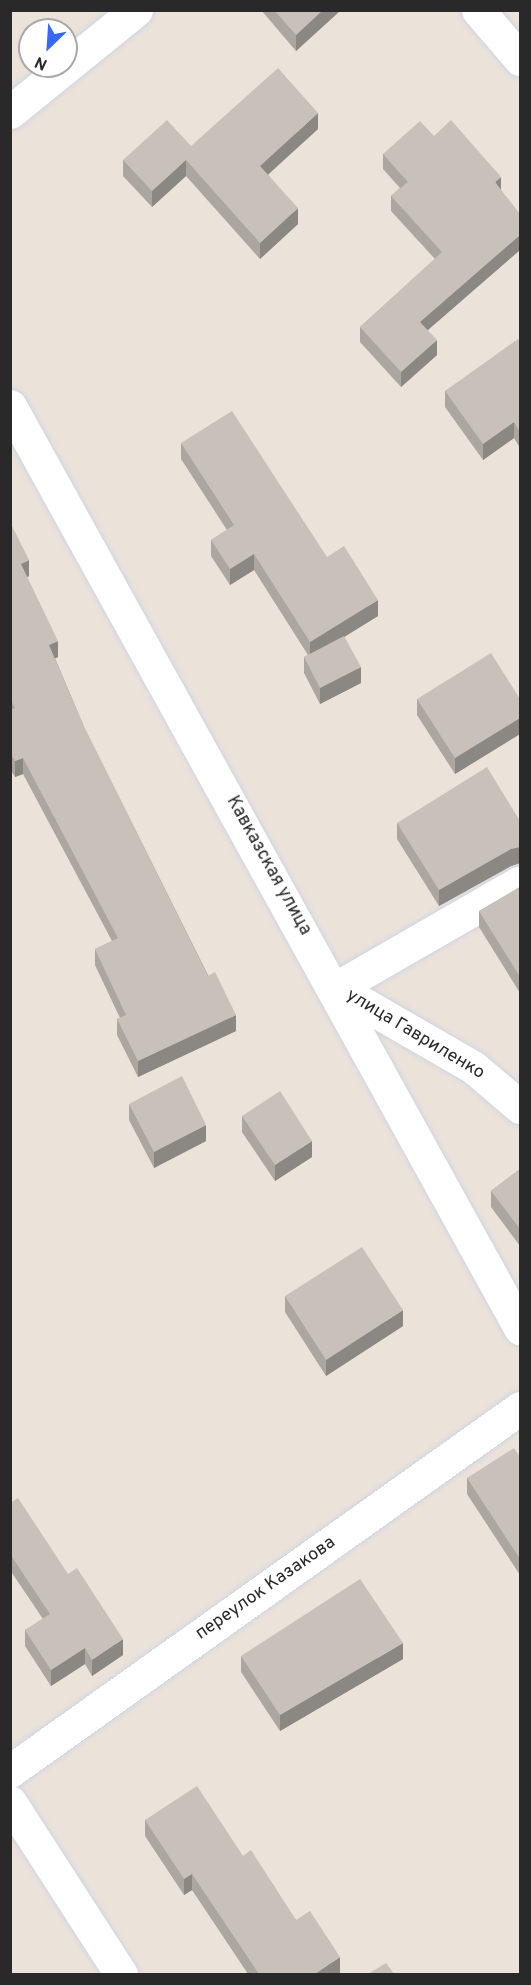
<!DOCTYPE html>
<meta charset="utf-8">
<style>
body{margin:0}
#map{position:relative;width:531px;height:1985px;overflow:hidden;background:#ebe3da;font-family:Overpass,sans-serif}
div>[style]{position:absolute}
[style*='--x']{left:calc(var(--x)*1px);top:calc(var(--y)*1px);width:calc(var(--w)*1px);rotate:calc(var(--a)*1deg)}
.roads{filter:drop-shadow(0 0 2px #cfd4e2) drop-shadow(0 0 2px #cfd4e2)}
.minor>*{height:33px;margin:-16.5px;padding:0 16.5px;transform-origin:16.5px;border-radius:16.5px;background:#fff}
.wall>*{inset:0;background:#aba69f}
.shaded-wall>*{inset:0;background:#8b8782}
.building>*{inset:0;background:#c7c1b9}
span{translate:-50% -50%;white-space:nowrap;text-align:center;line-height:1.15;-webkit-text-stroke:6px #fff;paint-order:stroke}
.street-label{font-size:18px;color:#292929}
.frame{position:absolute;inset:0;border:12px solid #292929;pointer-events:none}
.north{position:absolute;left:18px;top:18px;width:60px;height:60px;box-sizing:border-box;background:#fff;border:2px solid #a9a9a9;border-radius:50%;rotate:205deg;font-size:16px;font-weight:700;line-height:24px;text-align:center;color:#292929}
.north::after{content:'';display:block;margin:auto;width:21px;height:27px;background:#3668fc;clip-path:polygon(50% 0,100% 100%,50% 72%,0 100%)}
</style>
<div id="map">
<div class="roads">
<div class="minor">
<div style="--x:478;--y:10;--w:65;--a:49.4"></div>
<div style="--x:10;--y:112;--w:162;--a:-39"></div>
<div style="--x:10;--y:406;--w:1054;--a:61.05"></div>
<div style="--x:336;--y:988;--w:158;--a:30"></div>
<div style="--x:473;--y:1067;--w:62;--a:40.4"></div>
<div style="--x:336;--y:988;--w:212;--a:-29.9"></div>
<div style="--x:10;--y:1771;--w:626;--a:-35.44"></div>
<div style="--x:10;--y:1802;--w:205;--a:57.2"></div>
</div>
</div>
<div class="wall">
<div style="clip-path:polygon(261px 10px,341px 10px,296px 51px)"></div>
<div style="clip-path:polygon(318px 129px,268px 174px,298px 224px,260px 259px,186px 176px,152px 207px,123px 176px,123px 160px,191px 146px)"></div>
<div style="clip-path:polygon(434px 136px,501px 190px,520px 250px,427px 330px,437px 355px,401px 387px,360px 342px,360px 327px,435px 259px,391px 211px,391px 196px,400px 188px,383px 169px,383px 154px)"></div>
<div style="clip-path:polygon(520px 342px,520px 448px,514px 438px,483px 460px,445px 407px,445px 391px)"></div>
<div style="clip-path:polygon(181px 443px,327px 557px,378px 616px,344px 637px,361px 683px,320px 704px,304px 673px,304px 657px,308px 655px,254px 570px,230px 585px,211px 556px,211px 540px,227px 530px,181px 459px)"></div>
<div style="clip-path:polygon(10px 522px,29px 576px,27px 577px,58px 657px,55px 658px,85px 729px,236px 1031px,138px 1077px,117px 1035px,117px 1019px,120px 1018px,95px 965px,95px 949px,112px 941px,23px 774px,15px 777px,10px 769px)"></div>
<div style="clip-path:polygon(417px 699px,520px 699px,520px 734px,455px 774px,417px 715px)"></div>
<div style="clip-path:polygon(520px 821px,520px 863px,511px 866px,439px 906px,397px 839px,397px 823px)"></div>
<div style="clip-path:polygon(520px 887px,520px 993px,479px 927px,479px 911px)"></div>
<div style="clip-path:polygon(129px 1104px,206px 1141px,154px 1168px,129px 1120px)"></div>
<div style="clip-path:polygon(242px 1116px,312px 1157px,275px 1181px,242px 1132px)"></div>
<div style="clip-path:polygon(520px 1169px,520px 1246px,491px 1207px,491px 1191px)"></div>
<div style="clip-path:polygon(285px 1296px,403px 1326px,326px 1376px,285px 1312px)"></div>
<div style="clip-path:polygon(520px 1457px,520px 1575px,467px 1494px,467px 1478px)"></div>
<div style="clip-path:polygon(10px 1503px,68px 1574px,123px 1655px,92px 1676px,85px 1664px,51px 1686px,25px 1646px,25px 1630px,43px 1619px,10px 1570px)"></div>
<div style="clip-path:polygon(241px 1656px,403px 1659px,280px 1731px,241px 1672px)"></div>
<div style="clip-path:polygon(145px 1820px,243px 1856px,340px 1973px,339px 1974px,248px 1974px,192px 1890px,184px 1895px,145px 1836px)"></div>
</div>
<div class="shaded-wall">
<div style="clip-path:polygon(323px 10px,341px 10px,296px 51px,296px 35px)"></div>
<div style="clip-path:polygon(318px 113px,318px 129px,260px 182px,260px 166px)"></div>
<div style="clip-path:polygon(186px 160px,186px 176px,152px 207px,152px 191px)"></div>
<div style="clip-path:polygon(501px 177px,501px 192px,495px 182px)"></div>
<div style="clip-path:polygon(298px 208px,298px 224px,260px 259px,260px 243px)"></div>
<div style="clip-path:polygon(520px 235px,520px 250px,420px 337px,420px 322px)"></div>
<div style="clip-path:polygon(437px 340px,437px 355px,401px 387px,401px 372px)"></div>
<div style="clip-path:polygon(514px 422px,514px 438px,483px 460px,483px 444px)"></div>
<div style="clip-path:polygon(254px 554px,254px 570px,230px 585px,230px 569px)"></div>
<div style="clip-path:polygon(29px 560px,29px 576px,21px 580px,21px 564px)"></div>
<div style="clip-path:polygon(378px 600px,378px 616px,310px 658px,310px 642px)"></div>
<div style="clip-path:polygon(58px 641px,58px 657px,49px 661px,49px 645px)"></div>
<div style="clip-path:polygon(361px 667px,361px 683px,320px 704px,320px 688px)"></div>
<div style="clip-path:polygon(520px 718px,520px 734px,455px 774px,455px 758px)"></div>
<div style="clip-path:polygon(23px 758px,23px 774px,15px 777px,15px 761px)"></div>
<div style="clip-path:polygon(520px 847px,520px 863px,511px 866px,439px 906px,439px 890px,511px 849px)"></div>
<div style="clip-path:polygon(236px 1015px,236px 1031px,138px 1077px,138px 1061px)"></div>
<div style="clip-path:polygon(206px 1125px,206px 1141px,154px 1168px,154px 1152px)"></div>
<div style="clip-path:polygon(312px 1141px,312px 1157px,275px 1181px,275px 1165px)"></div>
<div style="clip-path:polygon(403px 1310px,403px 1326px,326px 1376px,326px 1360px)"></div>
<div style="clip-path:polygon(12px 1323px,12px 1339px,10px 1340px,10px 1324px)"></div>
<div style="clip-path:polygon(123px 1639px,123px 1655px,92px 1676px,92px 1660px)"></div>
<div style="clip-path:polygon(403px 1643px,403px 1659px,280px 1731px,280px 1715px)"></div>
<div style="clip-path:polygon(85px 1648px,85px 1664px,51px 1686px,51px 1670px)"></div>
<div style="clip-path:polygon(192px 1874px,192px 1890px,184px 1895px,184px 1879px)"></div>
<div style="clip-path:polygon(340px 1957px,340px 1973px,339px 1974px,315px 1974px)"></div>
</div>
<div class="building">
<div style="clip-path:polygon(274px 10px,323px 10px,296px 35px)"></div>
<div style="clip-path:polygon(278px 68px,318px 113px,260px 166px,298px 208px,260px 243px,186px 160px,152px 191px,123px 160px,167px 120px,191px 146px)"></div>
<div style="clip-path:polygon(451px 120px,501px 177px,495px 182px,520px 214px,520px 235px,420px 322px,437px 340px,401px 372px,360px 327px,442px 252px,391px 196px,408px 182px,383px 154px,420px 121px,434px 136px)"></div>
<div style="clip-path:polygon(518px 339px,520px 342px,520px 432px,514px 422px,483px 444px,445px 391px)"></div>
<div style="clip-path:polygon(232px 411px,327px 557px,344px 546px,378px 600px,310px 642px,254px 554px,230px 569px,211px 540px,234px 525px,181px 443px)"></div>
<div style="clip-path:polygon(10px 522px,29px 560px,21px 564px,58px 641px,49px 645px,85px 729px,208px 976px,215px 972px,236px 1015px,138px 1061px,117px 1019px,126px 1015px,95px 949px,118px 938px,23px 758px,15px 761px,10px 753px,10px 710px,15px 708px,10px 699px)"></div>
<div style="clip-path:polygon(344px 636px,361px 667px,320px 688px,304px 657px)"></div>
<div style="clip-path:polygon(491px 653px,520px 699px,520px 718px,455px 758px,417px 699px)"></div>
<div style="clip-path:polygon(487px 767px,520px 821px,520px 847px,511px 849px,439px 890px,397px 823px)"></div>
<div style="clip-path:polygon(520px 887px,520px 977px,479px 911px)"></div>
<div style="clip-path:polygon(182px 1076px,206px 1125px,154px 1152px,129px 1104px)"></div>
<div style="clip-path:polygon(280px 1091px,312px 1141px,275px 1165px,242px 1116px)"></div>
<div style="clip-path:polygon(520px 1169px,520px 1229px,491px 1191px)"></div>
<div style="clip-path:polygon(362px 1247px,403px 1310px,326px 1360px,285px 1296px)"></div>
<div style="clip-path:polygon(514px 1448px,520px 1457px,520px 1559px,467px 1478px)"></div>
<div style="clip-path:polygon(18px 1498px,68px 1574px,77px 1568px,123px 1639px,92px 1660px,85px 1648px,51px 1670px,25px 1630px,50px 1614px,10px 1554px,10px 1503px)"></div>
<div style="clip-path:polygon(360px 1579px,403px 1643px,280px 1715px,241px 1656px)"></div>
<div style="clip-path:polygon(197px 1786px,243px 1856px,251px 1850px,296px 1920px,310px 1911px,340px 1957px,315px 1974px,259px 1974px,192px 1874px,184px 1879px,145px 1820px)"></div>
<div style="clip-path:polygon(386px 1963px,394px 1974px,368px 1974px)"></div>
</div>
<div class="street-label">
<span style="left:268px;top:866px;rotate:61deg">Кавказская улица</span>
<span style="left:415px;top:1035px;rotate:31deg">улица Гавриленко</span>
<span style="left:266px;top:1589px;rotate:-35deg">переулок Казакова</span>
</div>
<div class="frame"></div>
<div class="north">N</div>
</div>
